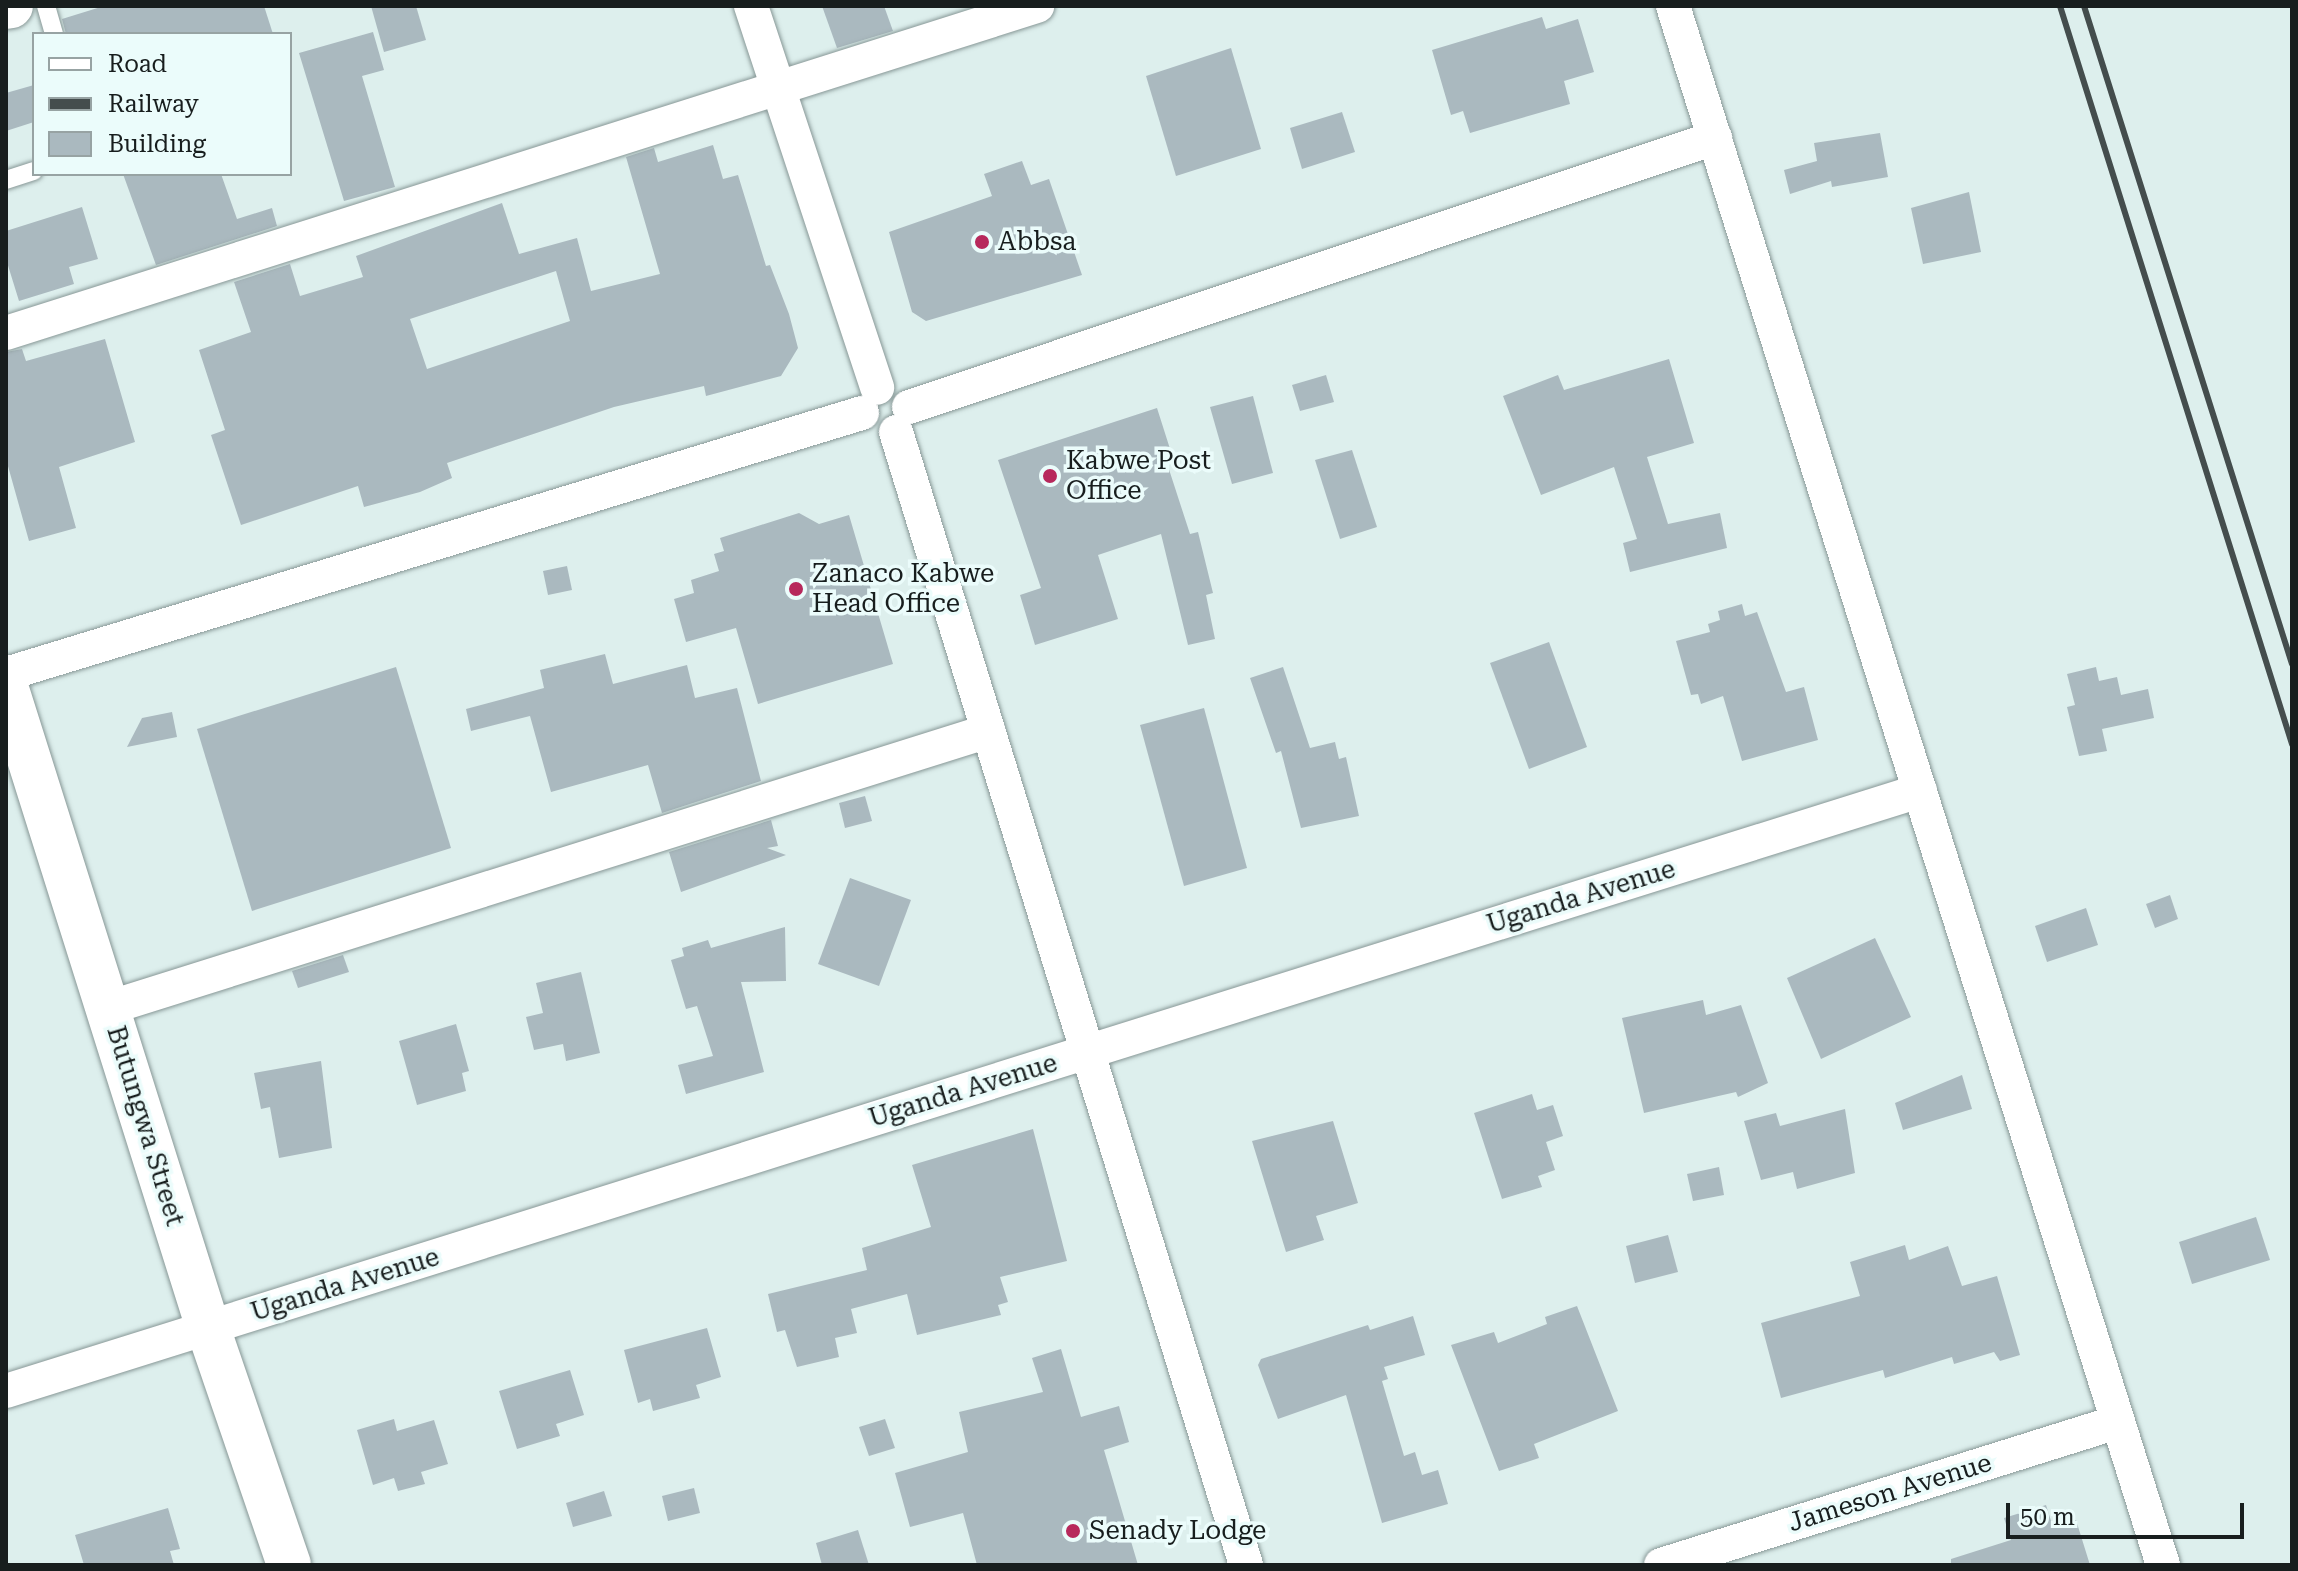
<!DOCTYPE html>
<style>
body{margin:0}
#map{position:relative;width:2298px;height:1571px;overflow:hidden;background:#ddefed;font-family:"Roboto Serif",serif}
div>[style]{position:absolute}
[style*='--x']{left:calc(var(--x)*1px);top:calc(var(--y)*1px);width:calc(var(--w)*1px);rotate:calc(var(--a)*1deg)}
.building>*{inset:0;background:#aab9bf}
.roads{filter:drop-shadow(0 0 2px #879796) drop-shadow(0 0 2px #879796)}
.lane>*{height:18px;margin:-9px;padding:0 9px;transform-origin:9px;border-radius:9px;background:#fff}
.street>*{height:34px;margin:-17px;padding:0 17px;transform-origin:17px;border-radius:17px;background:#fff}
.secondary>*{height:44px;margin:-22px;padding:0 22px;transform-origin:22px;border-radius:22px;background:#fff}
.highway>*{height:44px;margin:-22px;padding:0 22px;transform-origin:22px;border-radius:22px;background:#fff}
.rail>*{height:6px;margin:-3px;padding:0 3px;transform-origin:3px;border-radius:3px;background:#444d4d}
.dots>*{width:22px;height:22px;translate:-50% -50%;box-sizing:border-box;border:4px solid #ebfcfb;border-radius:50%}
span{translate:-50% -50%;white-space:nowrap;text-align:center;line-height:1.15;-webkit-text-stroke:7px #ebfcfb;paint-order:stroke}
.poi-label{font-size:26px;color:#181e1e}
.left{translate:0 -50%;text-align:left}
.street-label{font-size:26px;color:#181e1e}
.frame{position:absolute;inset:0;border:8px solid #181e1e;pointer-events:none}
.legend{position:absolute;left:32px;top:32px;width:260px;height:144px;box-sizing:border-box;background:#ebfcfb;border:2px solid #97a3a3;margin:0;padding:10px 14px;list-style:none;font-size:24px;color:#181e1e}
.legend li{display:flex;align-items:center;gap:16px;height:40px}
.legend b{width:40px;border:2px solid #97a3a3}
.scale{position:absolute;left:2006px;top:1503px;width:238px;height:36px;box-sizing:border-box;border:4px solid #181e1e;border-top:0;padding-left:10px;font-size:24px;line-height:28px;white-space:nowrap;color:#181e1e;-webkit-text-stroke:6px #ebfcfb;paint-order:stroke}
</style>
<div id="map">
<div class="building">
<div style="clip-path:polygon(104px 6px,264px 6px,273px 34px,66px 34px,62px 19px)"></div>
<div style="clip-path:polygon(371px 6px,416px 6px,426px 40px,384px 52px)"></div>
<div style="clip-path:polygon(822px 6px,884px 6px,893px 31px,837px 48px)"></div>
<div style="clip-path:polygon(1542px 17px,1546px 29px,1578px 19px,1594px 72px,1564px 81px,1570px 104px,1470px 133px,1463px 111px,1451px 115px,1432px 50px)"></div>
<div style="clip-path:polygon(373px 32px,384px 70px,362px 76px,395px 187px,344px 201px,299px 53px)"></div>
<div style="clip-path:polygon(1231px 48px,1261px 149px,1176px 176px,1146px 76px)"></div>
<div style="clip-path:polygon(34px 85px,34px 122px,6px 131px,6px 93px)"></div>
<div style="clip-path:polygon(1342px 112px,1355px 152px,1302px 169px,1290px 128px)"></div>
<div style="clip-path:polygon(1880px 133px,1888px 177px,1832px 187px,1831px 181px,1790px 194px,1784px 170px,1817px 161px,1814px 143px)"></div>
<div style="clip-path:polygon(evenodd,713px 145px,723px 179px,738px 175px,766px 266px,770px 265px,789px 314px,798px 348px,781px 376px,706px 396px,704px 386px,614px 407px,447px 463px,452px 478px,420px 492px,364px 507px,358px 486px,241px 525px,211px 435px,225px 430px,199px 350px,251px 332px,234px 282px,290px 264px,300px 296px,363px 277px,356px 256px,502px 203px,519px 254px,577px 238px,591px 291px,660px 274px,626px 157px,654px 148px,658px 162px,713px 145px,556px 271px,570px 321px,427px 369px,410px 319px,556px 271px)"></div>
<div style="clip-path:polygon(1022px 161px,1031px 185px,1049px 179px,1082px 275px,926px 321px,912px 312px,889px 232px,992px 196px,984px 174px)"></div>
<div style="clip-path:polygon(123px 174px,221px 174px,237px 219px,272px 208px,277px 226px,156px 265px)"></div>
<div style="clip-path:polygon(1969px 192px,1981px 252px,1923px 264px,1911px 208px)"></div>
<div style="clip-path:polygon(82px 207px,98px 259px,69px 267px,74px 284px,19px 301px,6px 259px,6px 231px)"></div>
<div style="clip-path:polygon(105px 339px,135px 442px,59px 467px,76px 528px,29px 541px,6px 459px,6px 352px,22px 349px,26px 361px)"></div>
<div style="clip-path:polygon(1669px 359px,1694px 443px,1647px 457px,1668px 524px,1720px 513px,1727px 548px,1630px 572px,1623px 543px,1637px 539px,1614px 467px,1541px 495px,1503px 396px,1558px 375px,1564px 390px)"></div>
<div style="clip-path:polygon(1326px 375px,1334px 402px,1300px 411px,1292px 385px)"></div>
<div style="clip-path:polygon(1253px 396px,1273px 473px,1232px 484px,1210px 407px)"></div>
<div style="clip-path:polygon(1157px 408px,1171px 452px,1164px 454px,1190px 534px,1198px 532px,1213px 593px,1206px 595px,1215px 639px,1188px 645px,1161px 534px,1098px 555px,1118px 619px,1035px 645px,1020px 595px,1041px 588px,998px 460px)"></div>
<div style="clip-path:polygon(1352px 450px,1377px 527px,1340px 539px,1315px 460px)"></div>
<div style="clip-path:polygon(799px 513px,819px 524px,849px 515px,893px 664px,758px 704px,736px 628px,686px 642px,674px 599px,694px 593px,691px 580px,719px 571px,714px 554px,724px 551px,720px 538px)"></div>
<div style="clip-path:polygon(567px 566px,572px 590px,548px 595px,543px 571px)"></div>
<div style="clip-path:polygon(1742px 604px,1745px 616px,1757px 612px,1786px 692px,1804px 687px,1818px 740px,1742px 761px,1723px 696px,1701px 704px,1698px 694px,1691px 695px,1676px 641px,1710px 632px,1708px 624px,1720px 620px,1718px 611px)"></div>
<div style="clip-path:polygon(1549px 642px,1587px 747px,1529px 769px,1490px 663px)"></div>
<div style="clip-path:polygon(605px 654px,613px 684px,687px 665px,695px 698px,737px 688px,761px 781px,662px 813px,648px 765px,551px 792px,530px 716px,471px 731px,466px 709px,544px 688px,540px 670px)"></div>
<div style="clip-path:polygon(396px 667px,451px 848px,252px 911px,197px 729px)"></div>
<div style="clip-path:polygon(1283px 667px,1310px 748px,1335px 742px,1339px 759px,1346px 757px,1359px 816px,1301px 828px,1281px 751px,1276px 753px,1250px 678px)"></div>
<div style="clip-path:polygon(2096px 667px,2099px 681px,2117px 677px,2121px 695px,2148px 689px,2154px 718px,2102px 729px,2107px 751px,2079px 756px,2067px 707px,2075px 705px,2067px 674px)"></div>
<div style="clip-path:polygon(1204px 708px,1247px 868px,1184px 886px,1140px 725px)"></div>
<div style="clip-path:polygon(172px 712px,177px 737px,127px 747px,142px 718px)"></div>
<div style="clip-path:polygon(865px 796px,872px 821px,845px 828px,839px 803px)"></div>
<div style="clip-path:polygon(771px 820px,778px 846px,767px 848px,786px 855px,681px 892px,669px 852px)"></div>
<div style="clip-path:polygon(850px 878px,911px 900px,879px 986px,818px 964px)"></div>
<div style="clip-path:polygon(2170px 895px,2178px 919px,2155px 928px,2146px 904px)"></div>
<div style="clip-path:polygon(2086px 908px,2098px 945px,2047px 962px,2035px 926px)"></div>
<div style="clip-path:polygon(785px 927px,786px 981px,741px 982px,764px 1072px,686px 1094px,678px 1065px,713px 1056px,697px 1006px,686px 1009px,671px 960px,684px 956px,682px 948px,708px 940px,711px 948px)"></div>
<div style="clip-path:polygon(1875px 938px,1911px 1017px,1821px 1059px,1787px 978px)"></div>
<div style="clip-path:polygon(343px 955px,349px 972px,298px 988px,292px 971px)"></div>
<div style="clip-path:polygon(581px 972px,600px 1053px,566px 1061px,563px 1044px,534px 1050px,526px 1017px,543px 1013px,536px 983px)"></div>
<div style="clip-path:polygon(1703px 1000px,1706px 1015px,1741px 1005px,1768px 1083px,1738px 1097px,1736px 1092px,1644px 1113px,1622px 1018px)"></div>
<div style="clip-path:polygon(456px 1024px,469px 1071px,462px 1073px,466px 1091px,417px 1105px,399px 1041px)"></div>
<div style="clip-path:polygon(321px 1061px,332px 1148px,279px 1158px,270px 1107px,261px 1109px,254px 1073px)"></div>
<div style="clip-path:polygon(1962px 1075px,1972px 1109px,1903px 1130px,1895px 1103px)"></div>
<div style="clip-path:polygon(1532px 1094px,1537px 1110px,1553px 1105px,1563px 1136px,1546px 1142px,1555px 1170px,1538px 1176px,1542px 1187px,1502px 1199px,1474px 1113px)"></div>
<div style="clip-path:polygon(1845px 1109px,1855px 1173px,1797px 1189px,1793px 1172px,1761px 1180px,1744px 1121px,1776px 1113px,1780px 1126px)"></div>
<div style="clip-path:polygon(1333px 1121px,1358px 1203px,1316px 1216px,1324px 1240px,1286px 1252px,1252px 1141px)"></div>
<div style="clip-path:polygon(1033px 1129px,1067px 1261px,1000px 1277px,1008px 1302px,998px 1305px,1001px 1315px,917px 1335px,907px 1294px,851px 1309px,857px 1333px,835px 1338px,839px 1357px,797px 1367px,785px 1330px,777px 1332px,768px 1294px,867px 1270px,862px 1248px,931px 1227px,912px 1165px)"></div>
<div style="clip-path:polygon(1719px 1167px,1724px 1195px,1693px 1201px,1687px 1174px)"></div>
<div style="clip-path:polygon(2256px 1217px,2270px 1260px,2192px 1284px,2179px 1242px)"></div>
<div style="clip-path:polygon(1668px 1235px,1678px 1272px,1635px 1283px,1626px 1246px)"></div>
<div style="clip-path:polygon(1905px 1245px,1909px 1260px,1948px 1246px,1962px 1286px,1997px 1276px,2020px 1355px,2000px 1361px,1994px 1352px,1954px 1364px,1952px 1357px,1885px 1378px,1883px 1370px,1781px 1398px,1761px 1323px,1860px 1296px,1850px 1262px)"></div>
<div style="clip-path:polygon(1577px 1306px,1618px 1411px,1534px 1444px,1539px 1458px,1499px 1471px,1451px 1345px,1494px 1332px,1498px 1343px,1547px 1324px,1545px 1317px)"></div>
<div style="clip-path:polygon(1413px 1316px,1425px 1355px,1384px 1367px,1388px 1379px,1382px 1381px,1404px 1456px,1415px 1452px,1422px 1475px,1438px 1470px,1448px 1504px,1382px 1523px,1346px 1395px,1278px 1419px,1258px 1365px,1261px 1359px,1368px 1325px,1370px 1330px)"></div>
<div style="clip-path:polygon(707px 1328px,721px 1377px,696px 1385px,700px 1398px,653px 1411px,650px 1399px,638px 1403px,624px 1350px)"></div>
<div style="clip-path:polygon(1061px 1349px,1081px 1417px,1119px 1406px,1129px 1442px,1104px 1450px,1138px 1565px,977px 1565px,963px 1513px,910px 1527px,895px 1473px,968px 1452px,959px 1412px,1043px 1392px,1032px 1358px)"></div>
<div style="clip-path:polygon(570px 1370px,584px 1415px,556px 1424px,560px 1436px,517px 1449px,499px 1391px)"></div>
<div style="clip-path:polygon(394px 1419px,397px 1431px,434px 1420px,448px 1464px,421px 1472px,425px 1484px,398px 1491px,394px 1478px,373px 1485px,357px 1430px)"></div>
<div style="clip-path:polygon(885px 1419px,895px 1448px,869px 1456px,859px 1427px)"></div>
<div style="clip-path:polygon(694px 1488px,700px 1513px,668px 1521px,662px 1496px)"></div>
<div style="clip-path:polygon(604px 1491px,612px 1516px,573px 1527px,566px 1503px)"></div>
<div style="clip-path:polygon(2046px 1505px,2053px 1527px,2076px 1520px,2090px 1565px,1951px 1565px,1951px 1559px,2011px 1540px,2004px 1518px)"></div>
<div style="clip-path:polygon(168px 1508px,180px 1549px,170px 1551px,174px 1565px,84px 1565px,75px 1535px)"></div>
<div style="clip-path:polygon(858px 1530px,869px 1565px,822px 1565px,816px 1543px)"></div>
</div>
<div class="roads">
<div class="lane">
<div style="--x:46;--y:6;--w:29;--a:74"></div>
<div style="--x:6;--y:180;--w:29;--a:-18"></div>
</div>
<div class="street">
<div style="--x:751;--y:6;--w:402;--a:71.7"></div>
<div style="--x:1673;--y:6;--w:1634;--a:72.55"></div>
<div style="--x:6;--y:333;--w:1082;--a:-17.6"></div>
<div style="--x:909;--y:407;--w:850;--a:-18.46"></div>
<div style="--x:896;--y:432;--w:1186;--a:72.83"></div>
<div style="--x:6;--y:674;--w:895;--a:-16.96"></div>
<div style="--x:108;--y:1008;--w:923;--a:-17.47"></div>
<div style="--x:6;--y:1391;--w:2006;--a:-17.41"></div>
<div style="--x:1661;--y:1565;--w:479;--a:-17.4"></div>
</div>
<div class="secondary">
<div style="--x:6;--y:686;--w:673;--a:72.53"></div>
<div style="--x:208;--y:1328;--w:250;--a:71.1"></div>
</div>
<div class="highway">
<div style="--x:6;--y:7;--w:5;--a:-11"></div>
</div>
</div>
<div class="rail">
<div style="--x:2060;--y:6;--w:774;--a:72.55"></div>
<div style="--x:2084;--y:6;--w:690;--a:72.46"></div>
</div>
<div class="dots">
<div style="left:982px;top:242px;background:#b7295c"></div>
<div style="left:1050px;top:476px;background:#b7295c"></div>
<div style="left:796px;top:589px;background:#b7295c"></div>
<div style="left:1073px;top:1531px;background:#b7295c"></div>
</div>
<div class="poi-label">
<span class="left" style="left:998px;top:242px">Abbsa</span>
<span class="left" style="left:1066px;top:476px">Kabwe Post<br>Office</span>
<span class="left" style="left:812px;top:589px">Zanaco Kabwe<br>Head Office</span>
<span class="left" style="left:1089px;top:1531px">Senady Lodge</span>
</div>
<div class="street-label">
<span style="left:1581px;top:897px;rotate:-17deg">Uganda Avenue</span>
<span style="left:963px;top:1091px;rotate:-17deg">Uganda Avenue</span>
<span style="left:145px;top:1126px;rotate:73deg">Butungwa Street</span>
<span style="left:345px;top:1285px;rotate:-17deg">Uganda Avenue</span>
<span style="left:1890px;top:1493px;rotate:-17deg">Jameson Avenue</span>
</div>
<div class="frame"></div>
<ul class="legend">
<li><b style="height:10px;background:#fff"></b>Road</li>
<li><b style="height:10px;background:#444d4d"></b>Railway</li>
<li><b style="height:22px;background:#aab9bf"></b>Building</li>
</ul>
<div class="scale">50 m</div>
</div>
